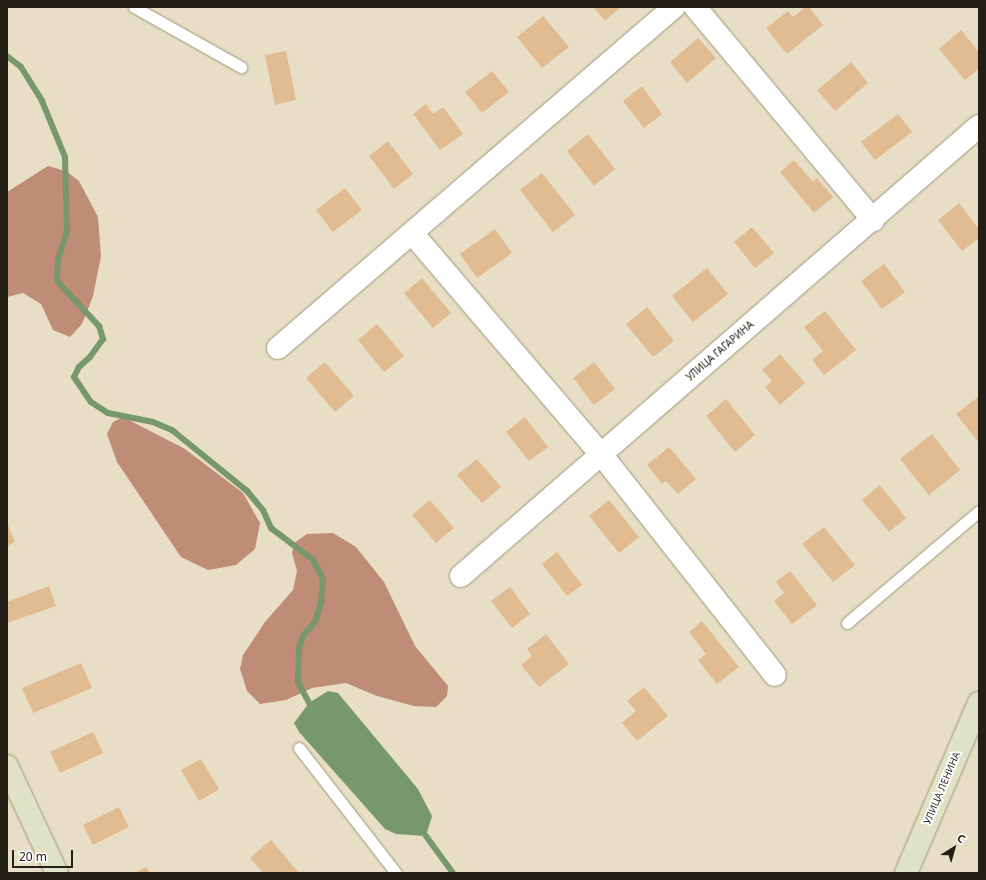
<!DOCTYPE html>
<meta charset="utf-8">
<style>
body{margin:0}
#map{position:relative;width:986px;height:880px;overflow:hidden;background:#e7dec5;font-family:"Noto Sans",sans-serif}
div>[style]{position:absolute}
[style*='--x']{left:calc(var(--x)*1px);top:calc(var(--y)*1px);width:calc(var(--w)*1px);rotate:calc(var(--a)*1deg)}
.forest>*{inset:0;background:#bf8c75}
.water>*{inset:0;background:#77976d}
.stream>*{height:6px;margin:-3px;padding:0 3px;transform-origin:3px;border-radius:3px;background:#77976d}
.building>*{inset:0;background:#e1bb92}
.roads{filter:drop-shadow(0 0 1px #9f977f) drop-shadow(0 0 1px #9f977f)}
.lane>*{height:11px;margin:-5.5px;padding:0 5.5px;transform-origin:5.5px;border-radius:5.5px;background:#fff}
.street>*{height:22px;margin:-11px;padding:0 11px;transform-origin:11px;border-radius:11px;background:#fff}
.secondary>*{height:22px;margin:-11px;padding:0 11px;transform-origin:11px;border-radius:11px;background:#dfe2c4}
span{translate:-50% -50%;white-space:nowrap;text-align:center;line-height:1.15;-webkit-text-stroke:3.5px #fff;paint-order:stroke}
.street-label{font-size:10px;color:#221f16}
.frame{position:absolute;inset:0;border:8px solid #221f16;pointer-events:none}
.north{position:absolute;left:934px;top:828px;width:40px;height:40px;-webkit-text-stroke:3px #fff;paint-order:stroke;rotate:37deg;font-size:11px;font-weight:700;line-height:16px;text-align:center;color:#221f16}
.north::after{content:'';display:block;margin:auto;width:14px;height:18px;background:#221f16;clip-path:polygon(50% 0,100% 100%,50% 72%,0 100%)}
.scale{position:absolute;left:12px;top:850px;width:61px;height:18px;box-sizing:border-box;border:2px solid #221f16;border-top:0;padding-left:5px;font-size:12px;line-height:14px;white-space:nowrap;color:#221f16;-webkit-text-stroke:3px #fff;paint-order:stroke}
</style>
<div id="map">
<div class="forest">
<div style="clip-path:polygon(48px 166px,66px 171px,79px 181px,98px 217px,101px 256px,93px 296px,82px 324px,70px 337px,53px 330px,41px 304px,23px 293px,7px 297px,7px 192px)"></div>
<div style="clip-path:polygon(123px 417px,185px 449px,243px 493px,260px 523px,255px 549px,236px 565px,208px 570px,181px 557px,117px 462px,107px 434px,113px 422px)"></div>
<div style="clip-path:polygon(333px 533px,356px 547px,384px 582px,415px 646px,448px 686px,447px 696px,436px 707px,414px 706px,377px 696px,346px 683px,312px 688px,286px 700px,260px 704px,247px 691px,240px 669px,243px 655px,265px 622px,293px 590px,297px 571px,292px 553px,294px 543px,307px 534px)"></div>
</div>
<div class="water">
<div style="clip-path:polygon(328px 691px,338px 693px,418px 789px,432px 816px,426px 836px,396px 834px,385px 829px,299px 732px,294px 723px,309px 703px)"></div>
</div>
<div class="stream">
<div style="--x:7;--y:56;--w:18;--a:38"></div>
<div style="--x:21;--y:67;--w:40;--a:58"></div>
<div style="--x:42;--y:101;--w:61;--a:67.7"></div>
<div style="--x:65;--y:157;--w:74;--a:88.5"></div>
<div style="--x:67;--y:231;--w:30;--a:107"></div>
<div style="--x:58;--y:260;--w:21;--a:93"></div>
<div style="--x:57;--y:281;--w:62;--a:47"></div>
<div style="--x:99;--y:326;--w:14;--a:73"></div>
<div style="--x:103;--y:339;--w:22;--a:126"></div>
<div style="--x:90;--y:357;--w:15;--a:138"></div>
<div style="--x:79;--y:367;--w:11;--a:117"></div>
<div style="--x:74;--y:377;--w:30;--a:56"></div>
<div style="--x:91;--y:402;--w:20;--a:33"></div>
<div style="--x:108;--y:413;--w:46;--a:11.3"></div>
<div style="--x:153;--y:422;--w:21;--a:23"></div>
<div style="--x:172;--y:430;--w:97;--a:39.1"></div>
<div style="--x:247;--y:491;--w:25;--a:50"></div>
<div style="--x:263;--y:510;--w:20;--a:66"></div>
<div style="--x:271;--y:528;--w:53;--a:37.3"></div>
<div style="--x:313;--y:560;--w:21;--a:62"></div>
<div style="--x:323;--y:579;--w:24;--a:95"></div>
<div style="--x:321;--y:603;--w:20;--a:108"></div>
<div style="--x:315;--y:622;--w:18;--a:131"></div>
<div style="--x:303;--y:636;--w:14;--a:107"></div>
<div style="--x:299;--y:649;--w:33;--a:92"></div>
<div style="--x:298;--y:682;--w:24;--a:62"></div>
<div style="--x:426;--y:836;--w:46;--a:53.9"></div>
</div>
<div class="building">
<div style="clip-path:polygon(593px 7px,621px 7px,605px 21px)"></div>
<div style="clip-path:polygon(806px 7px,809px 7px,823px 25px,787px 54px,766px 28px,788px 11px,793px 17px)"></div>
<div style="clip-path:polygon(543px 16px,569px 47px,542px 68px,517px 37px)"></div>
<div style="clip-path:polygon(961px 30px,979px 52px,979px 69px,965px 80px,939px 49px)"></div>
<div style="clip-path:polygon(698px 38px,716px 58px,687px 83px,670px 62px)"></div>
<div style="clip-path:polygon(286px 51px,296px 100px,275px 105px,265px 55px)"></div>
<div style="clip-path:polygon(851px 62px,868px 83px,835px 111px,817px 90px)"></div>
<div style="clip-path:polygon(492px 71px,509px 92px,482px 113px,465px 92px)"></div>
<div style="clip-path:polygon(642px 86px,662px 114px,644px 128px,623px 101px)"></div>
<div style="clip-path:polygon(426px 104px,433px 114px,443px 107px,463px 134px,440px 150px,413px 114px)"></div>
<div style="clip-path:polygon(898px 114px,912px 132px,875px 160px,861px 142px)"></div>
<div style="clip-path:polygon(588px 134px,615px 169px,594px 186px,567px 151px)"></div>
<div style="clip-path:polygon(388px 141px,413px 174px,394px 189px,369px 156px)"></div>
<div style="clip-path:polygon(794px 160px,813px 182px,817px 178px,833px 197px,814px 213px,780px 172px)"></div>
<div style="clip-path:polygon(542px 173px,575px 215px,553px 232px,520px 190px)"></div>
<div style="clip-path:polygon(345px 188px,362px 210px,333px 232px,316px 210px)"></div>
<div style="clip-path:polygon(959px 203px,979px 229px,979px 238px,962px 251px,938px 220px)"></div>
<div style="clip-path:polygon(752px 227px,774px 253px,755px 268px,734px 242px)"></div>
<div style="clip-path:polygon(495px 229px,512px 253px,477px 278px,460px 254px)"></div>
<div style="clip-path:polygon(884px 264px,905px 292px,882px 309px,861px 281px)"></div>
<div style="clip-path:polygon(707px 268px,728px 294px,693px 322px,672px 296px)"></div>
<div style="clip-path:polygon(422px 278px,451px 313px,433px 328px,404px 293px)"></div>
<div style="clip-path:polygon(647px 307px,674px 341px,653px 357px,626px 324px)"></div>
<div style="clip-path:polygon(825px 311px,856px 350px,824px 375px,812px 360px,823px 351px,804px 327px)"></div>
<div style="clip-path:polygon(377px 324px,404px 356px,384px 372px,358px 340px)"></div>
<div style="clip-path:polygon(780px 354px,805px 383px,780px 405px,765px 387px,772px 381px,762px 370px)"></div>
<div style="clip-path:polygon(325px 362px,354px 396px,335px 412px,306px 378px)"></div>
<div style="clip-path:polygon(594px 362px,615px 389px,594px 405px,573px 378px)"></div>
<div style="clip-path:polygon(978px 397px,979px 399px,979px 443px,956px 414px)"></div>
<div style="clip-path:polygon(726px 399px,755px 435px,735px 452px,706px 416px)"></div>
<div style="clip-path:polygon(525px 417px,548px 447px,529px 461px,506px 432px)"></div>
<div style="clip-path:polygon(932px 434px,960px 470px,929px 495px,900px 459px)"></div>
<div style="clip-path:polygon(669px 447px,696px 479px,678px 494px,666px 481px,662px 484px,647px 465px)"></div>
<div style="clip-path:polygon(477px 459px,501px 487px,482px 503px,457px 475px)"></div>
<div style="clip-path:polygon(880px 485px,906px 518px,889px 532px,862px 500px)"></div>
<div style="clip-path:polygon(430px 500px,454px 528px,436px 543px,412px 515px)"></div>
<div style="clip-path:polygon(609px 500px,639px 537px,619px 553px,589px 516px)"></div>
<div style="clip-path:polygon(7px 523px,15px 542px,7px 546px)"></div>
<div style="clip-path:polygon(824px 527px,855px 565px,833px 582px,802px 544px)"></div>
<div style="clip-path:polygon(557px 552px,582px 585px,567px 596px,542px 564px)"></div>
<div style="clip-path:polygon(790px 571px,817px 605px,792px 624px,774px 601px,784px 593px,776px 582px)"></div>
<div style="clip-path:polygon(49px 586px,56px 606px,7px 623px,7px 602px)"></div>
<div style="clip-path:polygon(510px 587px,530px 614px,512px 628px,491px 601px)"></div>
<div style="clip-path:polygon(702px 621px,739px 667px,717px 684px,698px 660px,706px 654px,689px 632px)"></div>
<div style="clip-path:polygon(546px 634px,569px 664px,539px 687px,521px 665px,532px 656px,527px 649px)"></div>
<div style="clip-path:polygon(81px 663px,92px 688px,33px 713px,22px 688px)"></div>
<div style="clip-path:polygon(644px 687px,668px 716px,637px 741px,622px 723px,636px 711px,627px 701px)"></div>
<div style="clip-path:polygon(93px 732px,103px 753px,60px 773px,50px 752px)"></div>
<div style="clip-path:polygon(201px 759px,219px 789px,199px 801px,181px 770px)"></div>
<div style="clip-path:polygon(119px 807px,129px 827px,93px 845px,83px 825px)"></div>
<div style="clip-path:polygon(271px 840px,298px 872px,296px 873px,263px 873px,250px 858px)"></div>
<div style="clip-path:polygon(146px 867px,150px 873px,135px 873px)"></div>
</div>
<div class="roads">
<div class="lane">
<div style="--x:134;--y:7;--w:123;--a:29.3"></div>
<div style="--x:847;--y:623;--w:173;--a:-40.3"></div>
<div style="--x:299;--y:748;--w:158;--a:52.2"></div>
</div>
<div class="street">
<div style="--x:695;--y:7;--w:278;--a:50.1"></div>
<div style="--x:412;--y:233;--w:291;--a:49.5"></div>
<div style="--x:601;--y:454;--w:281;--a:51.8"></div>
<div style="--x:278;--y:348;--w:523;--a:-40.73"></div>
<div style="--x:461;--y:576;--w:686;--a:-40.98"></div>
</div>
<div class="secondary">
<div style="--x:7;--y:766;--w:118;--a:65"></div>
<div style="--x:906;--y:873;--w:185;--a:-66.8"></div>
</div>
</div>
<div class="street-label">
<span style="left:720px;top:351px;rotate:-41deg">УЛИЦА ГАГАРИНА</span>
<span style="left:942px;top:788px;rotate:-67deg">УЛИЦА ЛЕНИНА</span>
</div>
<div class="frame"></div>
<div class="north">С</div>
<div class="scale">20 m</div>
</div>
